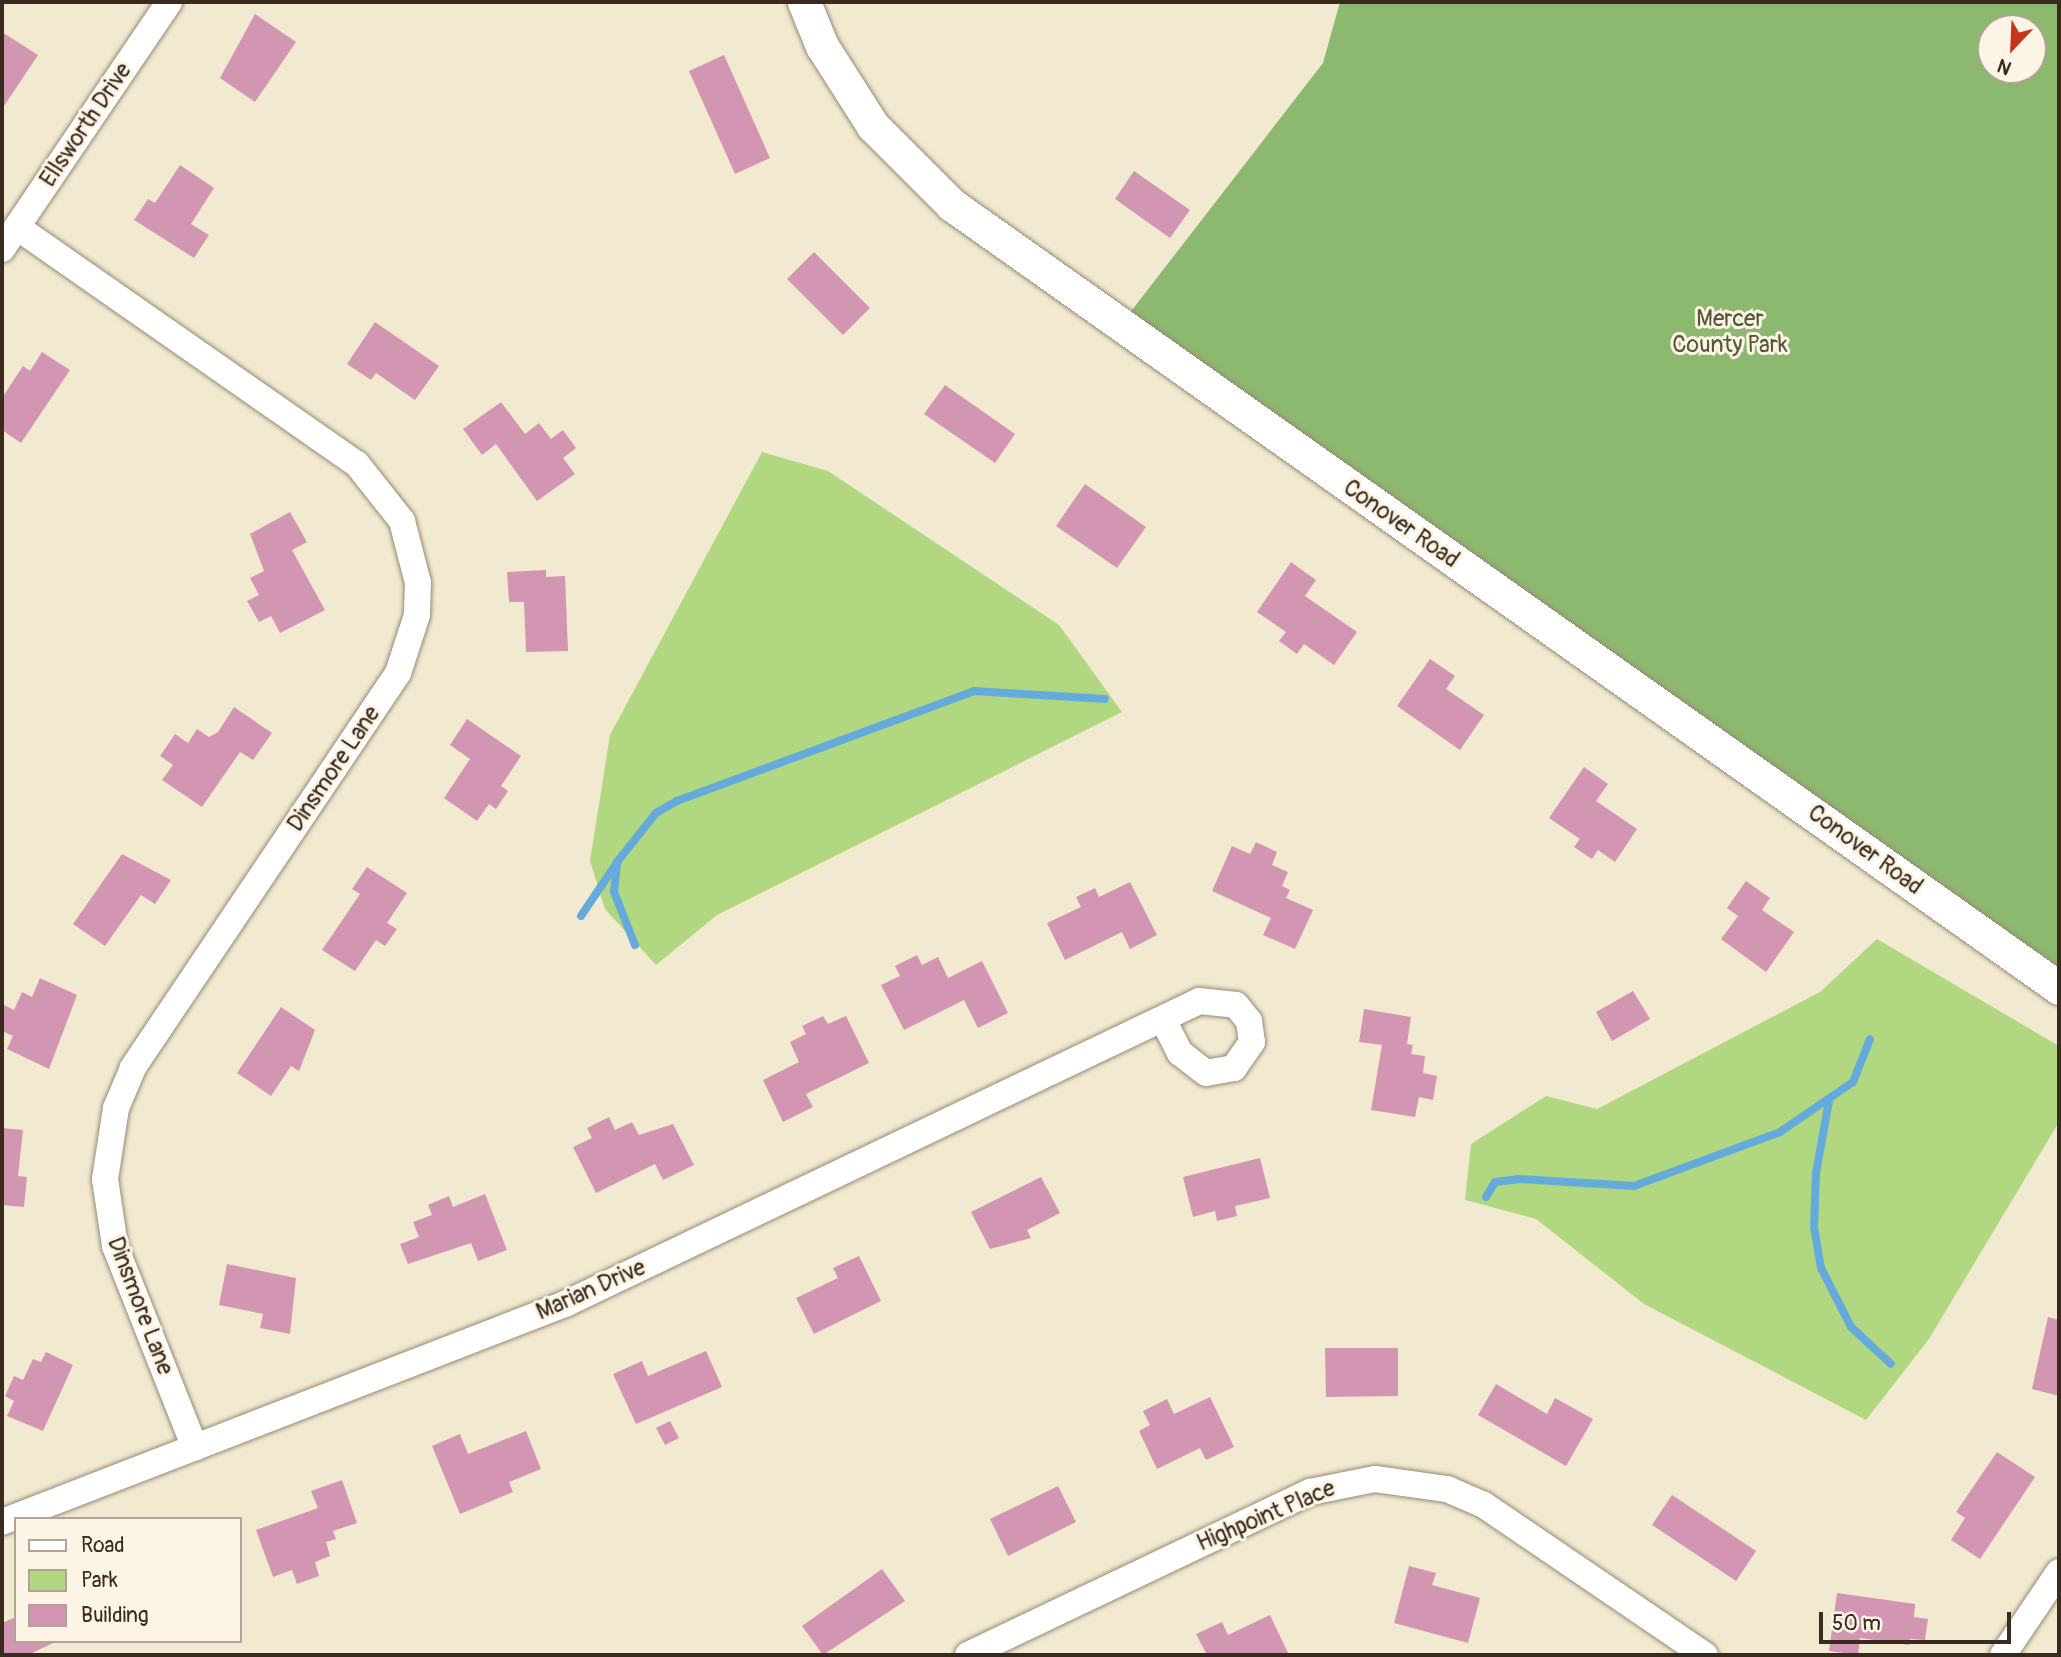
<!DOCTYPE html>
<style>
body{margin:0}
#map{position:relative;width:2061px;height:1657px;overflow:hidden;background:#f2ead0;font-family:Pangolin,sans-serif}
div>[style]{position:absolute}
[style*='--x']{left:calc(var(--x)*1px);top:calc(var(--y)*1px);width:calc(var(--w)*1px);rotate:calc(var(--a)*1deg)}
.green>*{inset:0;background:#b2d781}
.forest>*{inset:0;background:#8db86f}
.stream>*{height:8px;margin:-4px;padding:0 4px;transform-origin:4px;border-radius:4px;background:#64aada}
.building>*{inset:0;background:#d296b3}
.roads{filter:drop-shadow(0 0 2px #968a77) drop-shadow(0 0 2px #968a77)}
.minor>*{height:26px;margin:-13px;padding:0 13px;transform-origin:13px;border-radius:13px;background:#fff}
.tertiary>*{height:33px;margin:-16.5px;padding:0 16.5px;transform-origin:16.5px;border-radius:16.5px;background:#fff}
span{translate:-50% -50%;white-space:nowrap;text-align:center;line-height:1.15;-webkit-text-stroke:6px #fcf5e5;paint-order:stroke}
.street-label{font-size:23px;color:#3b2a1e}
.park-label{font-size:23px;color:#595537}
.frame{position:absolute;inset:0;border:4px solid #3b2a1e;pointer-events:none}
.legend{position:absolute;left:14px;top:1517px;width:228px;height:126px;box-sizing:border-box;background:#fcf5e5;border:2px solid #afa495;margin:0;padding:9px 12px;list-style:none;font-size:21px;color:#3b2a1e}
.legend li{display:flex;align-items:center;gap:14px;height:35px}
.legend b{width:35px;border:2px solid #afa495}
.north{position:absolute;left:1977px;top:14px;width:70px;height:70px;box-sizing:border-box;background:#fcf5e5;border:2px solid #afa495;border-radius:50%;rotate:203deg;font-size:19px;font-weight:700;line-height:28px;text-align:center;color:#3b2a1e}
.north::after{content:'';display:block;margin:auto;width:24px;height:32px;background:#c8321e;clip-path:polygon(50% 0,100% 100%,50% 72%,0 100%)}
.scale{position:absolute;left:1819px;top:1612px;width:192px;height:32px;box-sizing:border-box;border:4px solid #3b2a1e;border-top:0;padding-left:9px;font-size:21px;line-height:24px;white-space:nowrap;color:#3b2a1e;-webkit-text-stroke:5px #fcf5e5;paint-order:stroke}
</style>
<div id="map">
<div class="green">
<div style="clip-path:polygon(762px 452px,828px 471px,1059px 625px,1122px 712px,717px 915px,656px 965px,605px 909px,590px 861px,610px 735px)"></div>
<div style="clip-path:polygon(1877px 939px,2059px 1046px,2059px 1122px,1929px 1339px,1866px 1420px,1644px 1304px,1536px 1219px,1465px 1200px,1471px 1144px,1546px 1096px,1597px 1109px,1820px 992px)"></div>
</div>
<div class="forest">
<div style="clip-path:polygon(evenodd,1340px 2px,2059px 2px,2059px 986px,1122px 323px,1323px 63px,1340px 2px,1991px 28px,2033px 28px,2033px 70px,1991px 70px,1991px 28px)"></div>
</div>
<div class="stream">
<div style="--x:581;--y:916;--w:63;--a:-56.1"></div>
<div style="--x:635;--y:945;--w:57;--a:-111.6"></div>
<div style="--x:614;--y:892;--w:30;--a:-84"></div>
<div style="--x:617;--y:862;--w:63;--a:-51.5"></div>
<div style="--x:656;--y:813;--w:24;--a:-30"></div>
<div style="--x:677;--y:801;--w:317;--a:-20.3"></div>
<div style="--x:974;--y:691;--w:131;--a:3.5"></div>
<div style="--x:1829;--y:1101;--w:73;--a:100.2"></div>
<div style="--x:1816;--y:1173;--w:54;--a:92.1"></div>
<div style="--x:1814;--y:1227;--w:42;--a:80.3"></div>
<div style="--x:1821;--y:1268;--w:66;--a:63"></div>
<div style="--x:1851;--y:1327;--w:54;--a:42.8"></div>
<div style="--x:1486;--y:1197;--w:17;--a:-59"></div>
<div style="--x:1495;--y:1182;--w:23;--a:-7"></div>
<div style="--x:1518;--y:1179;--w:116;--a:3.5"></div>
<div style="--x:1634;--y:1186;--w:156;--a:-20.3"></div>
<div style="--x:1780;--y:1132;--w:88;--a:-34.4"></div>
<div style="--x:1853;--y:1082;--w:46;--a:-68.4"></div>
</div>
<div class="building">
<div style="clip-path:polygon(255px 14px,296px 42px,255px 102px,220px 78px)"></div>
<div style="clip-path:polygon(2px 32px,38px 55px,2px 109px)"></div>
<div style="clip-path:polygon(724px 55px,770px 158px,735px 174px,689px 71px)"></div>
<div style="clip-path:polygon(180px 165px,214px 188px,191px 224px,209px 235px,194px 258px,134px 220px,148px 199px,155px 203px)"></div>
<div style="clip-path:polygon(1134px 171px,1190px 210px,1170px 238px,1115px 199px)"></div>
<div style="clip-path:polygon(814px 252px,870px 308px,843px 335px,787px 279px)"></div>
<div style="clip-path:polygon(375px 322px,439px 366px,415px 400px,376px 373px,371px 380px,347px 364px)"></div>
<div style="clip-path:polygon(42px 352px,70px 370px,21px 443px,2px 430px,2px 398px,23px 366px,30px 371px)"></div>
<div style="clip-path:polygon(945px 385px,1015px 434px,995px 463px,924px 414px)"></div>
<div style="clip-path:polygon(501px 402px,525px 434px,539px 423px,551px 439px,563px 430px,576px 448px,563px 458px,575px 474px,537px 501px,496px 444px,482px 455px,463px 429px)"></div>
<div style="clip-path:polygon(1085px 484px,1146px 527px,1117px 568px,1056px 526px)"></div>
<div style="clip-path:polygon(290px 512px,307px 542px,292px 550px,325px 610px,280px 633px,271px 616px,259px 622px,247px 601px,259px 595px,250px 578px,264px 571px,250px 534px)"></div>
<div style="clip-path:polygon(1291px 562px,1316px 580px,1305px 596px,1357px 632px,1334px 665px,1304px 644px,1297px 654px,1279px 641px,1286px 632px,1257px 612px)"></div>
<div style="clip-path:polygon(546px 570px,546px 577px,565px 576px,568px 651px,526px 652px,524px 602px,509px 602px,507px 572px)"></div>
<div style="clip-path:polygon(1430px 659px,1455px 676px,1446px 689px,1484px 715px,1460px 750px,1397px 706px)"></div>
<div style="clip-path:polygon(234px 707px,272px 733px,253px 760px,240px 752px,202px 807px,162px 780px,173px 765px,160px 756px,175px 734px,188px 743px,197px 729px,209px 737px,218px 732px)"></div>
<div style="clip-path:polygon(467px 719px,521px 756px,501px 786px,508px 791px,496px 809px,489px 804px,477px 821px,444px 798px,470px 759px,450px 745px)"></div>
<div style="clip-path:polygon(1584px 767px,1608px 784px,1596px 801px,1637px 829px,1615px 862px,1598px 850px,1592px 859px,1574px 847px,1580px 839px,1549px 818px)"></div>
<div style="clip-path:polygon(1256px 842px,1277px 852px,1272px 865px,1288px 872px,1282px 886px,1290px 890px,1286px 898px,1313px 910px,1295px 949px,1263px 935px,1271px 918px,1212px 891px,1232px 846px,1250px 854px)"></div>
<div style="clip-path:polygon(122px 854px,171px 880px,155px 904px,141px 895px,105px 946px,73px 924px)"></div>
<div style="clip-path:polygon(367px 867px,407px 893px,387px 923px,397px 929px,385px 946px,376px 940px,355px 971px,322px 950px,360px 894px,352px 889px)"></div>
<div style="clip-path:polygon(1746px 881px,1770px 898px,1762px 910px,1794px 932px,1766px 972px,1721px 939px,1738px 916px,1727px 908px)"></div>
<div style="clip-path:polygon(1130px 882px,1157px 935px,1130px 949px,1122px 932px,1065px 960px,1047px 923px,1081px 907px,1076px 897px,1095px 888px,1099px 897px)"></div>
<div style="clip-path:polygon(917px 955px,922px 965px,938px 957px,948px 978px,982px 961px,1008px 1013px,978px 1028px,964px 1000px,904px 1030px,881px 985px,900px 976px,895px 966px)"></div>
<div style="clip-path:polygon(40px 978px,77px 995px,49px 1069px,7px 1049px,13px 1036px,2px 1031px,2px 1004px,14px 1010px,22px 992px,32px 997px)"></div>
<div style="clip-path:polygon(1633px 991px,1650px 1019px,1612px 1041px,1596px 1012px)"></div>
<div style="clip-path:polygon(281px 1007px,315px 1030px,299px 1071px,291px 1066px,271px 1096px,237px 1073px)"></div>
<div style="clip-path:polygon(1364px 1009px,1411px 1017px,1407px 1044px,1413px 1045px,1411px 1054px,1425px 1056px,1423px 1073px,1437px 1076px,1433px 1100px,1419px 1097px,1415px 1117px,1371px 1110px,1382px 1045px,1359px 1042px)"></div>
<div style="clip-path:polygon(823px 1016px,828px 1024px,846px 1016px,869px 1063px,806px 1094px,813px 1107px,783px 1122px,763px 1080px,799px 1062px,790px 1042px,806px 1034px,802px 1026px)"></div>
<div style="clip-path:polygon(609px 1117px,615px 1130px,632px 1122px,639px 1135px,673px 1124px,694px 1165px,663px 1180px,655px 1164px,596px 1193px,573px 1147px,592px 1138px,587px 1128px)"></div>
<div style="clip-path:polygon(2px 1128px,23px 1130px,18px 1176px,27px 1177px,24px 1207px,2px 1205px)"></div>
<div style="clip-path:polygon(1260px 1158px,1270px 1198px,1235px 1206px,1237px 1216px,1217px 1221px,1215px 1211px,1193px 1217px,1183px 1177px)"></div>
<div style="clip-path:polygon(1041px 1177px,1060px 1213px,1027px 1230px,1031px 1238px,990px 1249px,971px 1212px)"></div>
<div style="clip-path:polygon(485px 1194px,507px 1250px,478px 1261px,471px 1243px,408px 1264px,400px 1244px,419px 1237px,413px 1222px,432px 1215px,428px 1205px,449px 1196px,453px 1207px)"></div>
<div style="clip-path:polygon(859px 1256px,881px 1301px,814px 1334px,796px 1298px,838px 1278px,833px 1268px)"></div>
<div style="clip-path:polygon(227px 1264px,296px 1278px,290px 1334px,260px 1328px,263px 1314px,219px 1305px)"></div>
<div style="clip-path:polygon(2048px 1317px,2059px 1320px,2059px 1396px,2032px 1389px)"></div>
<div style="clip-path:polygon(1325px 1348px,1398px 1348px,1398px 1396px,1326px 1397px)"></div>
<div style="clip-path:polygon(706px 1351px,722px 1387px,636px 1424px,613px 1374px,642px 1361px,648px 1376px)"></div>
<div style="clip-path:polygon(46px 1352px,73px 1365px,43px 1431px,7px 1416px,14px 1401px,5px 1396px,14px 1376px,23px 1380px,33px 1359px,41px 1362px)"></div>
<div style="clip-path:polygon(1496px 1384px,1547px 1414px,1555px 1398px,1593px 1419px,1566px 1466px,1478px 1415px)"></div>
<div style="clip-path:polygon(1210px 1397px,1234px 1447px,1206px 1460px,1200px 1448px,1157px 1469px,1139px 1431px,1150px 1425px,1143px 1411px,1167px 1399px,1174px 1414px)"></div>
<div style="clip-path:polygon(670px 1421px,679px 1438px,665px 1445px,656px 1428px)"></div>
<div style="clip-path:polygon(526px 1431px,541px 1469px,509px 1482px,513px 1492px,460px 1514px,432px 1446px,460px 1434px,468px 1454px)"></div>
<div style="clip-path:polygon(1997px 1452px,2035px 1477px,1980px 1559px,1951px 1540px,1965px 1518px,1956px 1512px)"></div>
<div style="clip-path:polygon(342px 1480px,357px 1523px,333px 1531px,336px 1539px,326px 1542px,330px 1556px,315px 1562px,319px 1576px,297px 1584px,292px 1570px,273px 1577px,256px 1530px,318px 1508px,311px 1491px)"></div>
<div style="clip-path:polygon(1058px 1486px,1076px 1522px,1008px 1556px,990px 1519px)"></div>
<div style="clip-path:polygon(1672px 1495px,1756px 1551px,1736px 1581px,1652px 1525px)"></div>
<div style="clip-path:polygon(1409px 1566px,1436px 1573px,1432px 1585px,1480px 1598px,1468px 1643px,1394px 1623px)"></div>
<div style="clip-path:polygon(882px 1569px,905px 1601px,823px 1655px,802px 1626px)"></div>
<div style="clip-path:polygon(1837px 1593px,1915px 1604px,1914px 1617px,1928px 1619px,1925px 1640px,1910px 1639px,1909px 1645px,1860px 1638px,1858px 1655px,1829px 1651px)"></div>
<div style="clip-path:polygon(1270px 1615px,1289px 1655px,1207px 1655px,1196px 1634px,1222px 1622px,1228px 1635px)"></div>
<div style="clip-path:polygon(16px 1617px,16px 1641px,57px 1641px,28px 1655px,2px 1655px,2px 1623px)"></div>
</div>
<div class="roads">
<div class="minor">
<div style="--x:17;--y:227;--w:414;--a:34.9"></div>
<div style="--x:357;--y:464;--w:73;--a:51.7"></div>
<div style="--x:402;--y:521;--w:64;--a:75.5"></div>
<div style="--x:418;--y:583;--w:32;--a:92"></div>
<div style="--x:417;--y:615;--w:61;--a:108.1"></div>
<div style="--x:398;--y:673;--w:476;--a:123.9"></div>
<div style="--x:133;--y:1068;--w:43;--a:113"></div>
<div style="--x:116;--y:1108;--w:72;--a:98.8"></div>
<div style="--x:105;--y:1179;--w:68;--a:81.5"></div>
<div style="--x:115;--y:1246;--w:217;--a:68.4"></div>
<div style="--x:2;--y:249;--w:298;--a:-55.9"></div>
<div style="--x:2;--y:1522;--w:604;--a:-21.17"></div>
<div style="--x:565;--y:1304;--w:703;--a:-25.54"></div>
<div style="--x:1199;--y:1001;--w:37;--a:6"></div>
<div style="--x:1236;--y:1005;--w:21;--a:51"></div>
<div style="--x:1249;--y:1021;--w:21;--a:82"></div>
<div style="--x:1252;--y:1042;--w:32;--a:125"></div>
<div style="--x:1234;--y:1068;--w:28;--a:170"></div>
<div style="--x:1206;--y:1073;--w:33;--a:-142"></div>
<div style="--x:1180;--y:1053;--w:36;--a:-117"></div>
<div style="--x:968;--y:1655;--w:379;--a:-25.5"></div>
<div style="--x:1310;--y:1492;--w:66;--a:-11.3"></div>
<div style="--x:1375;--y:1479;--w:73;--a:7.9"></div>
<div style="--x:1447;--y:1489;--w:40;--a:23.4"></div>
<div style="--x:1484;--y:1505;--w:267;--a:34.2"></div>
<div style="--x:2003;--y:1655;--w:100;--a:-56"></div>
</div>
<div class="tertiary">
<div style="--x:804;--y:2;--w:48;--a:67.8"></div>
<div style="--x:822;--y:46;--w:95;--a:57.5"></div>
<div style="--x:873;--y:126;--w:112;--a:45"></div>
<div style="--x:952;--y:205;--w:1356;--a:35.27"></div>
</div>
</div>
<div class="street-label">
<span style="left:86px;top:125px;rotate:-56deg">Ellsworth Drive</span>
<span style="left:1401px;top:524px;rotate:35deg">Conover Road</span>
<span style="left:334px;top:769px;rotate:-56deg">Dinsmore Lane</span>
<span style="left:1865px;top:850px;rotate:36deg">Conover Road</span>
<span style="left:591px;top:1290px;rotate:-24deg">Marian Drive</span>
<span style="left:140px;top:1306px;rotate:69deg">Dinsmore Lane</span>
<span style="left:1266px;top:1516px;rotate:-23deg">Highpoint Place</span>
</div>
<div class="park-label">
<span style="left:1730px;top:332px">Mercer<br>County Park</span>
</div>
<div class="frame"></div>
<ul class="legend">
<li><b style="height:9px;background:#fff"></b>Road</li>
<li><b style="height:19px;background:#b2d781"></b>Park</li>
<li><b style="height:19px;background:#d296b3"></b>Building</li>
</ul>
<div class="north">N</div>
<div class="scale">50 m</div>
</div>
